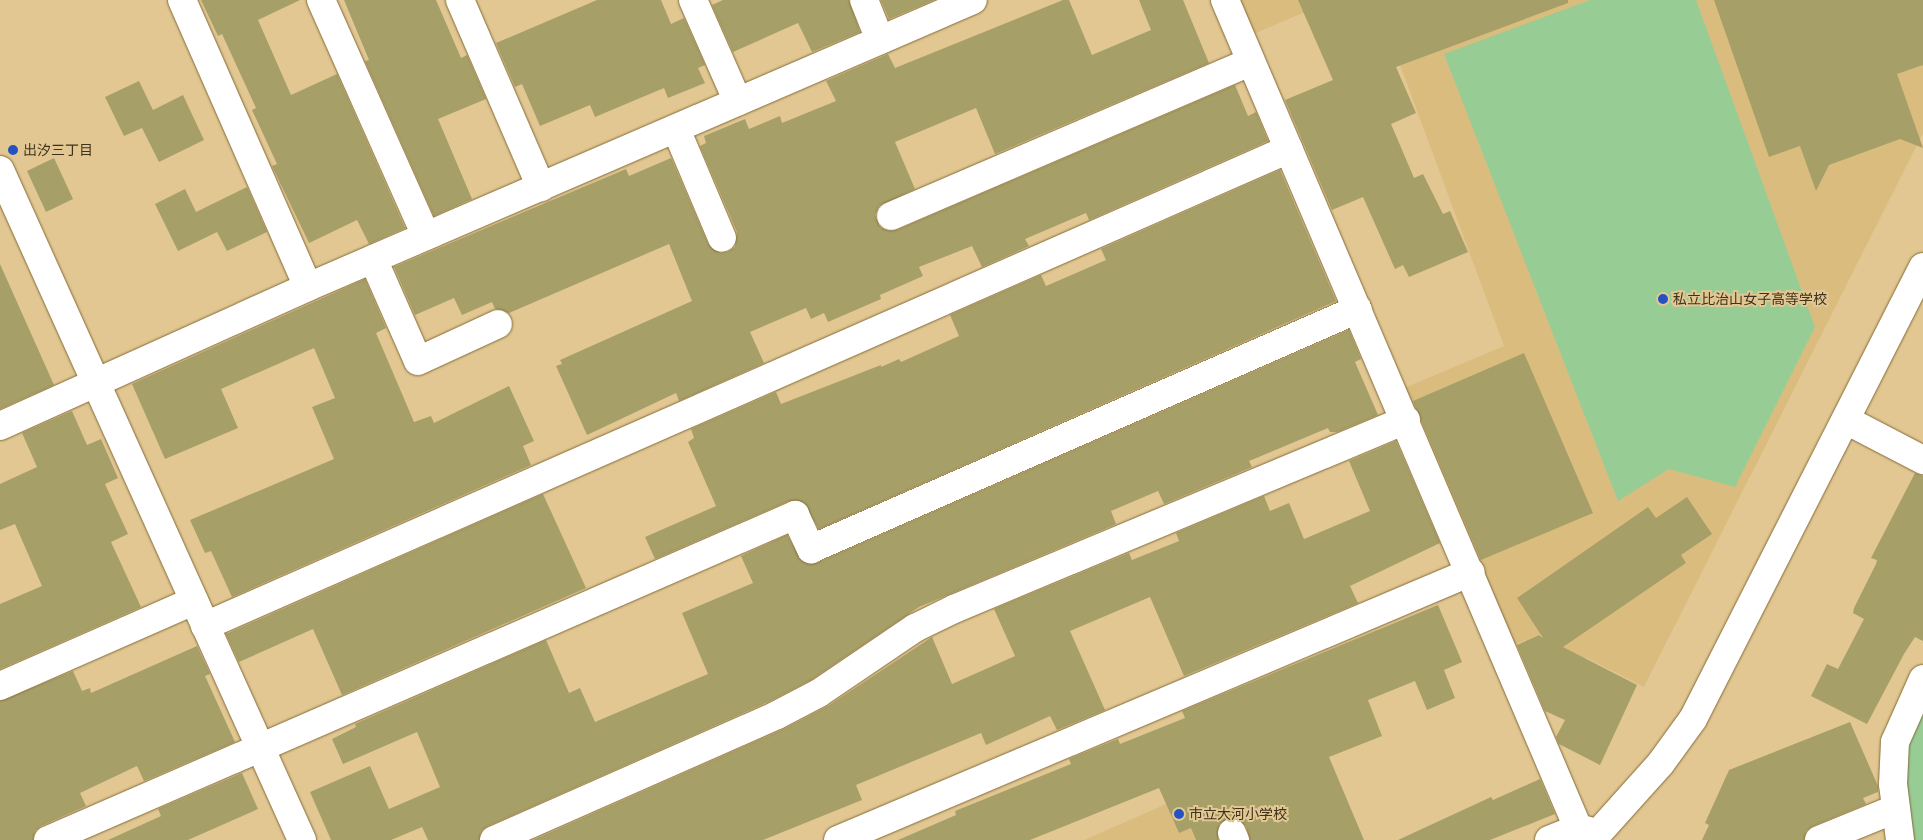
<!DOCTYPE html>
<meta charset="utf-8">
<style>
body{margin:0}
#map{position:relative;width:1923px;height:840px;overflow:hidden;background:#e2c792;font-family:Arial,"Noto Sans JP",sans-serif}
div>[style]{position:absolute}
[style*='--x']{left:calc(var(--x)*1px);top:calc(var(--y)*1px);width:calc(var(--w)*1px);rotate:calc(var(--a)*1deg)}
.built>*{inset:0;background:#dbbc7f}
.green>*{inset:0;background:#97cd95}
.building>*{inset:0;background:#a6a068}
.roads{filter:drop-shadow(0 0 1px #846b38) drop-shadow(0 0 1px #846b38)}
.minor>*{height:28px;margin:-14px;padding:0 14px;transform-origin:14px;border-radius:14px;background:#fff}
.dots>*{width:14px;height:14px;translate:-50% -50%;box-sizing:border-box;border:2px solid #e2c792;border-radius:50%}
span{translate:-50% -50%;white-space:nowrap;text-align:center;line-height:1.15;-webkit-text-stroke:4px #e2c792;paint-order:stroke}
.poi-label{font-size:14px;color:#3d321c}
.left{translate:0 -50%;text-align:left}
</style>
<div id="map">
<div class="built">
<div style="clip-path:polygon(1237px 0,1333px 0,1251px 35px)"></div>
<div style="clip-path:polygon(1376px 0,1923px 0,1923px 133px,1644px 687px,1587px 658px,1566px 666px,1543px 633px,1514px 645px,1404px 388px,1504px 346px)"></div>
<div style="clip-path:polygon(1203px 788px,1226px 840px,1084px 840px)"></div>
</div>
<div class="green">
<div style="clip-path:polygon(1590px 0,1696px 0,1815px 327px,1735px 487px,1669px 469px,1618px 501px,1444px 54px)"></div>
<div style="clip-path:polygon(1923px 698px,1923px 840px,1910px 840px,1899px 775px)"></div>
</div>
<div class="building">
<div style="clip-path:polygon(201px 0,300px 0,258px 20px,291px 95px,337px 74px,405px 228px,369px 244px,357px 220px,309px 243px,272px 166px,277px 164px,252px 110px,256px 108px,222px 34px,218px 36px)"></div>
<div style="clip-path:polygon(344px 0,436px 0,461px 58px,467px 55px,486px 99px,438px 119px,472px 199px,434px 216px,365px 61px,369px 60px)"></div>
<div style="clip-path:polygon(597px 0,661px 0,671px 24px,684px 18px,705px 65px,698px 68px,705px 83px,668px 98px,664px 88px,595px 117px,590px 105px,540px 126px,522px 84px,515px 87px,496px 43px)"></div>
<div style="clip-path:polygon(723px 0,849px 0,860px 32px,812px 52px,798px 23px,733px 52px,712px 5px)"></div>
<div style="clip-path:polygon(881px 0,934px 0,889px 19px)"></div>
<div style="clip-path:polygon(1063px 0,1069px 0,1092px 55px,1151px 30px,1139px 0,1183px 0,1209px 63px,995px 154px,976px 108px,895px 142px,915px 189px,879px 206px,875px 215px,881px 228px,897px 230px,1235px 85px,1248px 116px,1256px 112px,1268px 141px,1089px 220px,1086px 213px,1025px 239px,1029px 246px,982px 267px,972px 246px,919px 267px,923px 276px,880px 295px,881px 299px,828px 322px,824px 313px,811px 319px,806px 308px,750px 332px,764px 363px,679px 401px,676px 393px,587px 435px,556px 366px,562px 364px,560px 360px,692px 301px,669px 244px,509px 313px,495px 309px,492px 302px,462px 315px,454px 298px,415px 315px,394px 267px,626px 169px,629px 176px,671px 158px,708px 244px,720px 253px,728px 252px,735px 247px,737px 232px,700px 146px,706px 143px,704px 136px,745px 119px,749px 129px,780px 116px,782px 123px,836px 101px,826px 81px,888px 54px,895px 68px)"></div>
<div style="clip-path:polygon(1298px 0,1568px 0,1568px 3px,1396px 67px,1416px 113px,1391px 124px,1414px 178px,1423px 174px,1443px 214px,1450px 211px,1468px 252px,1409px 277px,1403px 265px,1395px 269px,1363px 197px,1332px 210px,1285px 100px,1333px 80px)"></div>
<div style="clip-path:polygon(1714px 0,1923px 0,1923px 65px,1897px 74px,1923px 148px,1900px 139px,1829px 165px,1816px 191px,1800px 146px,1769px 157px)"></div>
<div style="clip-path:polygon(139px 81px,153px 110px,183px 95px,204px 140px,159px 162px,142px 128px,124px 136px,105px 97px)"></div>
<div style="clip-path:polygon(54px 158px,73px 199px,46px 212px,27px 171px)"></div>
<div style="clip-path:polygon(1280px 170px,1336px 301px,819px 529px,804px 503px,789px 501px,655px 559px,645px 537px,716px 506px,688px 442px,694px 438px,691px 429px,776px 392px,781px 404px,881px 365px,881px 367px,899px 359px,901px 362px,959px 336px,950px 315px,1041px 275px,1046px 286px,1106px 260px,1101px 249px)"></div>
<div style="clip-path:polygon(247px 187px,267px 232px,227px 251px,217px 232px,178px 251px,155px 204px,185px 189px,196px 212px)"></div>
<div style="clip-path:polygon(0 264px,54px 385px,0 409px)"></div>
<div style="clip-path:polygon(365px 279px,386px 328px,376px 333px,414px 422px,431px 416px,434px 423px,509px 386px,534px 441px,523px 446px,531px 465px,232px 597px,211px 551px,205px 553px,190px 520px,334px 459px,312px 407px,335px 398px,314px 348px,221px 389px,238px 428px,165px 459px,132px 384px)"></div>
<div style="clip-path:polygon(1349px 330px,1361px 359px,1355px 362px,1378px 415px,1337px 432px,1330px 432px,1328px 428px,1249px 461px,1252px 467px,1164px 504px,1158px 491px,1111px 511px,1116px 524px,919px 607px,811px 680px,770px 701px,488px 826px,481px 831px,479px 840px,428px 840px,422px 827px,391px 840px,331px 840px,310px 792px,370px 766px,389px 809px,440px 787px,417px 732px,343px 764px,332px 739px,356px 727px,355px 724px,546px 640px,569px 693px,580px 688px,595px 722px,708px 674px,682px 613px,753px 583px,741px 556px,787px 535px,802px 561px,817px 563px)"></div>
<div style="clip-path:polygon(1524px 353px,1593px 513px,1481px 560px,1413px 401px)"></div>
<div style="clip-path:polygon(72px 411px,87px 445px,101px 439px,118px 478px,105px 484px,128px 534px,111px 542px,141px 607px,0 669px,0 604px,42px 586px,15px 524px,0 530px,0 484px,37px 467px,22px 433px)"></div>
<div style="clip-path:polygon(1396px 441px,1440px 543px,1350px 586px,1358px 603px,1184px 676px,1150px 597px,1070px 631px,1105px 710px,1057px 730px,1050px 716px,986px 745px,981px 733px,856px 785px,862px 800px,763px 840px,533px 840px,784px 729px,828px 706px,932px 637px,952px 684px,1015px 656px,994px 609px,1129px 553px,1132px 560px,1179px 541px,1176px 533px,1264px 496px,1270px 511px,1289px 503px,1304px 539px,1370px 511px,1349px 461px)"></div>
<div style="clip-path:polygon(1915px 473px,1923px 476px,1923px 641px,1915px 637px,1904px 654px,1867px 724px,1811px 696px,1827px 664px,1838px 669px,1864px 619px,1853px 613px,1854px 608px,1876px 564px,1877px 560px,1871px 558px)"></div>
<div style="clip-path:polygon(543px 494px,586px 588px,342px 695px,313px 629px,239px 662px,226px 634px)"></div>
<div style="clip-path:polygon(1687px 497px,1712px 534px,1681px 555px,1686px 563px,1563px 647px,1637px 685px,1600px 765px,1559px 744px,1556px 737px,1565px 720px,1545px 711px,1517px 645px,1539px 635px,1543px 638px,1517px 598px,1648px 507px,1656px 518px)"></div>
<div style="clip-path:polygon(1438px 605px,1462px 662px,1444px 670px,1455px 698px,1427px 710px,1415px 681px,1368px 700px,1382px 736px,1329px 757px,1364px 840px,1250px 840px,1246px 826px,1233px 817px,1219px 824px,1218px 840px,1196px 840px,1191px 828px,1179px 833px,1159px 788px,1030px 840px,898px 840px,956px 815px,955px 811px,1071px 764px,1069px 759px,1118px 739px,1120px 744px,1185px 718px,1182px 711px)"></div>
<div style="clip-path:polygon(197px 646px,210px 674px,205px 676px,235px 742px,144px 781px,137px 766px,80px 793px,86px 806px,41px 826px,35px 831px,33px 840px,0 840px,0 701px,73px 671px,82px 691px,90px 688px,91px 693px)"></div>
<div style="clip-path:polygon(1850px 722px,1878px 786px,1878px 792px,1863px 798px,1866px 804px,1813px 826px,1806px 831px,1804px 840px,1702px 840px,1709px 825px,1705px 823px,1729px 770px)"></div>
<div style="clip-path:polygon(242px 773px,258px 809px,188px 840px,108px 840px,161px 816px,158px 809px)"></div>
<div style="clip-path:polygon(1540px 779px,1555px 814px,1490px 840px,1398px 840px,1491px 797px,1493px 800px)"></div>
</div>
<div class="roads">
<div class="minor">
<div style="--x:182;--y:0;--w:313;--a:66.3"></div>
<div style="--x:321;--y:0;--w:258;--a:66"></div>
<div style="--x:460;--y:0;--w:204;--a:66.6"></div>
<div style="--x:693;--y:0;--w:111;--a:66.2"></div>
<div style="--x:864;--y:0;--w:43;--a:68.2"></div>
<div style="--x:1225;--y:0;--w:900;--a:66.91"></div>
<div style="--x:1578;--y:828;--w:20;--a:15"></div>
<div style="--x:676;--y:129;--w:118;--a:67.1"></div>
<div style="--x:0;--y:170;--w:735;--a:65.74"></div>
<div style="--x:891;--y:216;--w:391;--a:-23.2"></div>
<div style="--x:373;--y:259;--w:111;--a:66.2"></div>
<div style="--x:418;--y:361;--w:88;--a:-24.8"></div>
<div style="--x:1846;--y:420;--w:87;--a:27.5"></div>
<div style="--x:0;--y:426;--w:338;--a:-24.3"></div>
<div style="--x:308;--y:287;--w:724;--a:-23.34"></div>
<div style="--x:205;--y:626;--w:1184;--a:-23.75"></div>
<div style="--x:0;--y:686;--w:212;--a:-23.7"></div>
<div style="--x:1232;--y:833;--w:8;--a:67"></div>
<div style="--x:48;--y:840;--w:815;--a:-23.51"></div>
<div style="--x:795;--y:515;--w:38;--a:65"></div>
<div style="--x:811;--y:549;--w:597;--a:-23.69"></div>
<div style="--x:494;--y:840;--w:309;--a:-23.8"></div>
<div style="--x:777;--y:715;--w:47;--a:-27.6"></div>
<div style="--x:819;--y:693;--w:116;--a:-34.1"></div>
<div style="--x:915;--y:628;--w:43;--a:-26"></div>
<div style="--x:954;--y:609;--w:490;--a:-22.7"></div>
<div style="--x:838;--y:840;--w:687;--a:-22.95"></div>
<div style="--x:1549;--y:840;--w:31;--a:-22"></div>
<div style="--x:1592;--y:840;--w:103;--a:-48.1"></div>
<div style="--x:1661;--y:763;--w:54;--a:-54"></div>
<div style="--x:1693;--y:719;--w:507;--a:-63.03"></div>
<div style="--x:1819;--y:840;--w:82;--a:-22.2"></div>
<div style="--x:1900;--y:840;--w:56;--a:-97.1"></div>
<div style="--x:1893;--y:784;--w:42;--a:-87.3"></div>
<div style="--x:1895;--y:742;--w:69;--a:-66"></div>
</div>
</div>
<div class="dots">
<div style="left:13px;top:150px;background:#2452c0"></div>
<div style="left:1663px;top:299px;background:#2452c0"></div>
<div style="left:1179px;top:814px;background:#2452c0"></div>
</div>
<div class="poi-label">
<span class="left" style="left:23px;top:150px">出汐三丁目</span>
<span class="left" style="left:1673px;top:299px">私立比治山女子高等学校</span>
<span class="left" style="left:1189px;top:814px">市立大河小学校</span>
</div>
</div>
